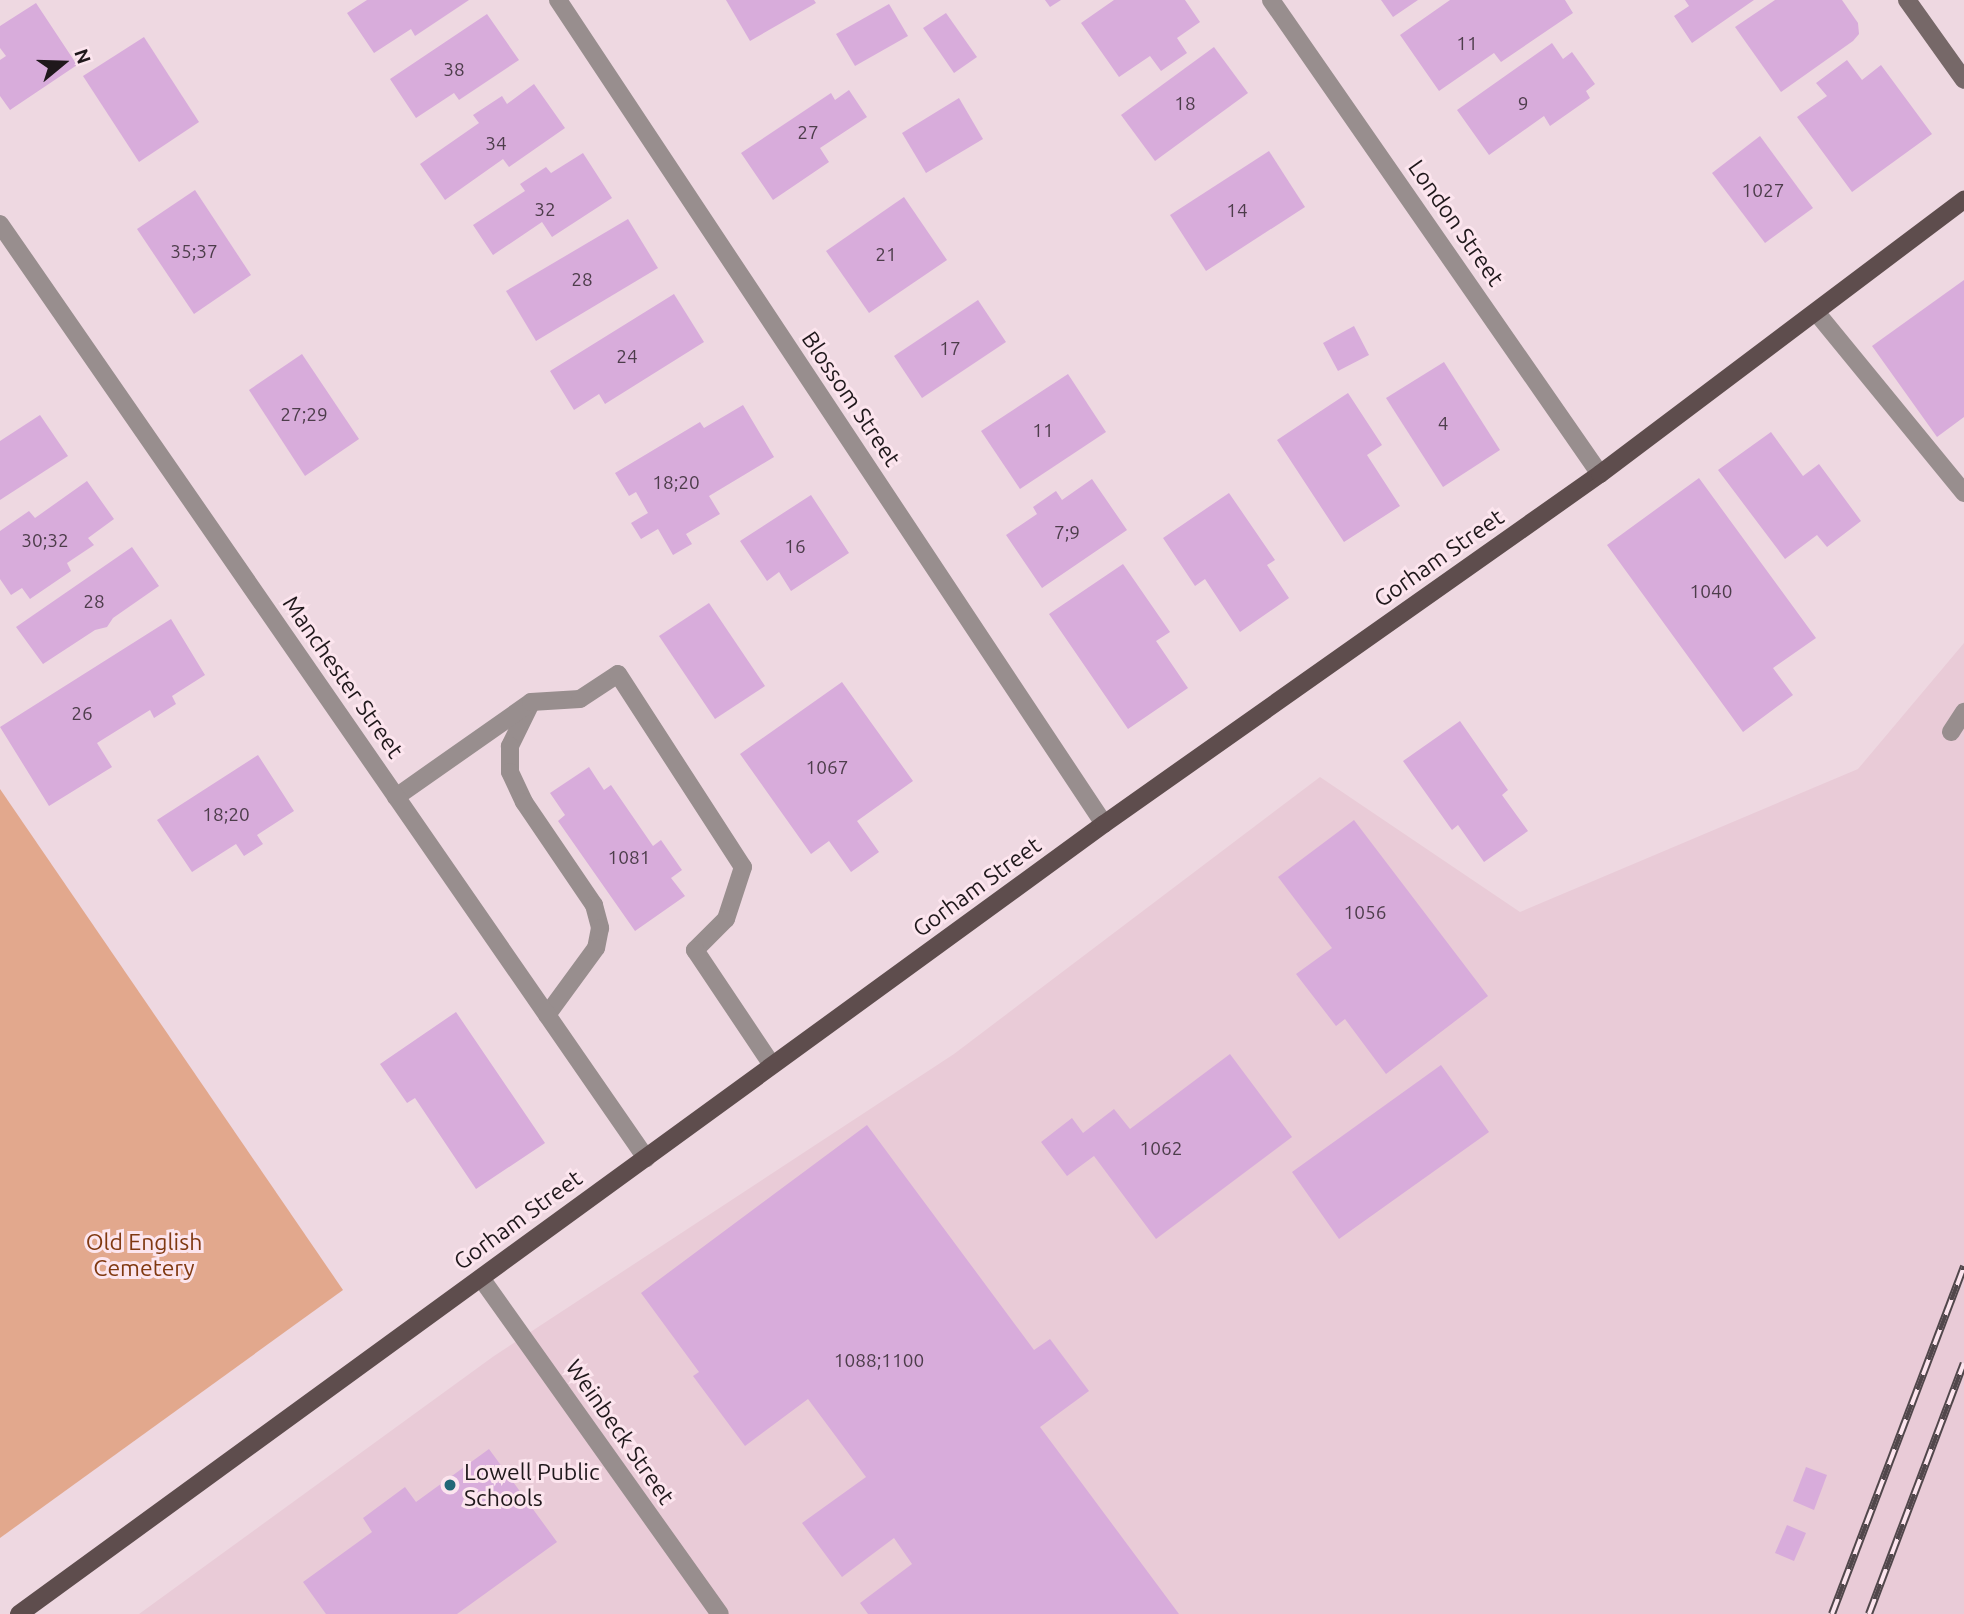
<!DOCTYPE html>
<style>
body{margin:0}
#map{position:relative;width:1964px;height:1614px;overflow:hidden;background:#eed8e1;font-family:Ubuntu,sans-serif}
div>[style]{position:absolute}
[style*='--x']{left:calc(var(--x)*1px);top:calc(var(--y)*1px);width:calc(var(--w)*1px);rotate:calc(var(--a)*1deg)}
.built>*{inset:0;background:#e9cbd7}
.green>*{inset:0;background:#e2a88d}
.building>*{inset:0;background:#d8acdb}
.lane>*{height:18px;margin:-9px;padding:0 9px;transform-origin:9px;border-radius:9px;background:#988e8e}
.street>*{height:18px;margin:-9px;padding:0 9px;transform-origin:9px;border-radius:9px;background:#988e8e}
.secondary>*{height:18px;margin:-9px;padding:0 9px;transform-origin:9px;border-radius:9px;background:#766868}
.primary>*{height:18px;margin:-9px;padding:0 9px;transform-origin:9px;border-radius:9px;background:#5e4d4d}
.rail>*{height:8px;margin-top:-4px;transform-origin:0;background:repeating-linear-gradient(90deg,#fce5ee 0 16px,#51474b 0 32px);box-sizing:border-box;border-block:2px solid #51474b}
.dots>*{width:19px;height:19px;translate:-50% -50%;box-sizing:border-box;border:4px solid #fce5ee;border-radius:50%}
span{translate:-50% -50%;white-space:nowrap;text-align:center;line-height:1.15;-webkit-text-stroke:6px #fce5ee;paint-order:stroke}
.number-label{font-size:19px;color:#4d3d4b}
.number-label span{-webkit-text-stroke-width:0}
.street-label{font-size:23px;color:#1f181b}
.park-label{font-size:23px;color:#803911}
.poi-label{font-size:23px;color:#1f181b}
.left{translate:0 -50%;text-align:left}
.north{position:absolute;left:28px;top:28px;width:70px;height:70px;-webkit-text-stroke:5px #fce5ee;paint-order:stroke;rotate:71deg;font-size:19px;font-weight:700;line-height:28px;text-align:center;color:#1f181b}
.north::after{content:'';display:block;margin:auto;width:24px;height:32px;background:#1f181b;clip-path:polygon(50% 0,100% 100%,50% 72%,0 100%)}
</style>
<div id="map">
<div class="built">
<div style="clip-path:polygon(1964px 643px,1964px 1614px,139px 1614px,494px 1356px,954px 1054px,1320px 777px,1520px 912px,1858px 769px)"></div>
</div>
<div class="green">
<div style="clip-path:polygon(0 789px,343px 1290px,0 1538px)"></div>
</div>
<div class="building">
<div style="clip-path:polygon(367px 0,469px 0,415px 36px,411px 29px,374px 53px,347px 13px)"></div>
<div style="clip-path:polygon(726px 0,814px 0,816px 3px,750px 41px)"></div>
<div style="clip-path:polygon(1045px 0,1061px 0,1050px 7px)"></div>
<div style="clip-path:polygon(1114px 0,1185px 0,1200px 22px,1177px 38px,1187px 53px,1161px 71px,1150px 56px,1119px 77px,1081px 23px)"></div>
<div style="clip-path:polygon(1381px 0,1418px 0,1393px 17px)"></div>
<div style="clip-path:polygon(1450px 0,1565px 0,1573px 13px,1501px 62px,1494px 53px,1439px 91px,1400px 35px)"></div>
<div style="clip-path:polygon(1685px 0,1754px 0,1692px 43px,1674px 16px,1689px 6px)"></div>
<div style="clip-path:polygon(1775px 0,1842px 0,1858px 23px,1859px 34px,1853px 41px,1781px 92px,1735px 27px)"></div>
<div style="clip-path:polygon(36px 3px,77px 65px,10px 110px,0 96px,0 60px,6px 56px,0 48px,0 26px)"></div>
<div style="clip-path:polygon(889px 4px,908px 36px,855px 66px,836px 34px)"></div>
<div style="clip-path:polygon(946px 13px,977px 57px,954px 73px,923px 28px)"></div>
<div style="clip-path:polygon(487px 14px,519px 60px,459px 100px,454px 93px,416px 118px,390px 79px)"></div>
<div style="clip-path:polygon(144px 37px,199px 122px,139px 162px,83px 76px)"></div>
<div style="clip-path:polygon(1552px 43px,1563px 59px,1572px 52px,1595px 84px,1586px 91px,1590px 98px,1550px 126px,1544px 116px,1489px 155px,1457px 110px)"></div>
<div style="clip-path:polygon(1214px 47px,1248px 93px,1155px 161px,1121px 115px)"></div>
<div style="clip-path:polygon(1847px 60px,1862px 80px,1881px 65px,1932px 134px,1852px 192px,1797px 117px,1827px 96px,1816px 83px)"></div>
<div style="clip-path:polygon(534px 84px,565px 128px,509px 167px,503px 159px,445px 200px,420px 164px,479px 123px,473px 115px,502px 96px,507px 104px)"></div>
<div style="clip-path:polygon(849px 90px,867px 117px,820px 148px,829px 162px,773px 200px,741px 153px,831px 93px,835px 100px)"></div>
<div style="clip-path:polygon(959px 98px,983px 139px,926px 173px,902px 133px)"></div>
<div style="clip-path:polygon(1760px 136px,1813px 208px,1765px 243px,1712px 173px)"></div>
<div style="clip-path:polygon(1269px 151px,1305px 207px,1206px 271px,1170px 215px)"></div>
<div style="clip-path:polygon(583px 153px,612px 198px,552px 237px,542px 222px,493px 255px,473px 225px,525px 191px,520px 184px,546px 167px,551px 173px)"></div>
<div style="clip-path:polygon(195px 190px,251px 275px,194px 314px,137px 229px)"></div>
<div style="clip-path:polygon(904px 197px,947px 260px,869px 313px,826px 251px)"></div>
<div style="clip-path:polygon(628px 219px,658px 268px,536px 341px,506px 291px)"></div>
<div style="clip-path:polygon(1964px 280px,1964px 417px,1937px 437px,1872px 346px)"></div>
<div style="clip-path:polygon(674px 294px,704px 342px,605px 404px,599px 394px,574px 410px,550px 371px)"></div>
<div style="clip-path:polygon(978px 300px,1006px 342px,922px 398px,894px 356px)"></div>
<div style="clip-path:polygon(1354px 326px,1369px 355px,1338px 371px,1323px 343px)"></div>
<div style="clip-path:polygon(302px 354px,359px 439px,305px 476px,249px 390px)"></div>
<div style="clip-path:polygon(1444px 362px,1500px 450px,1443px 487px,1386px 398px)"></div>
<div style="clip-path:polygon(1068px 374px,1106px 432px,1020px 489px,981px 431px)"></div>
<div style="clip-path:polygon(1348px 393px,1382px 445px,1367px 455px,1400px 506px,1344px 542px,1277px 440px)"></div>
<div style="clip-path:polygon(743px 405px,774px 457px,709px 496px,720px 514px,686px 534px,692px 544px,673px 555px,658px 529px,641px 539px,631px 523px,648px 513px,636px 492px,629px 496px,615px 473px,700px 422px,704px 428px)"></div>
<div style="clip-path:polygon(40px 415px,68px 456px,0 500px,0 441px)"></div>
<div style="clip-path:polygon(1771px 432px,1803px 476px,1819px 464px,1861px 521px,1827px 547px,1817px 535px,1785px 559px,1718px 470px)"></div>
<div style="clip-path:polygon(1699px 478px,1816px 638px,1773px 668px,1793px 695px,1743px 732px,1607px 545px)"></div>
<div style="clip-path:polygon(1092px 479px,1127px 530px,1042px 588px,1006px 535px,1037px 514px,1033px 507px,1056px 491px,1062px 500px)"></div>
<div style="clip-path:polygon(87px 481px,114px 519px,88px 538px,94px 545px,67px 563px,71px 571px,30px 599px,22px 588px,11px 595px,0 579px,0 531px,29px 511px,35px 518px)"></div>
<div style="clip-path:polygon(1229px 493px,1275px 560px,1267px 565px,1289px 598px,1240px 632px,1205px 579px,1195px 586px,1163px 538px)"></div>
<div style="clip-path:polygon(811px 495px,849px 553px,791px 591px,779px 572px,767px 581px,740px 541px)"></div>
<div style="clip-path:polygon(132px 547px,159px 586px,113px 618px,107px 627px,95px 630px,43px 664px,16px 627px)"></div>
<div style="clip-path:polygon(1123px 564px,1170px 632px,1156px 641px,1188px 688px,1128px 729px,1049px 614px)"></div>
<div style="clip-path:polygon(709px 603px,765px 686px,715px 719px,659px 636px)"></div>
<div style="clip-path:polygon(171px 619px,205px 675px,172px 696px,176px 704px,154px 718px,150px 710px,97px 743px,112px 767px,49px 806px,0 727px)"></div>
<div style="clip-path:polygon(842px 682px,913px 781px,857px 821px,879px 852px,851px 872px,829px 841px,811px 854px,740px 754px)"></div>
<div style="clip-path:polygon(1460px 721px,1508px 790px,1502px 795px,1528px 831px,1484px 862px,1458px 825px,1452px 830px,1403px 761px)"></div>
<div style="clip-path:polygon(258px 755px,294px 811px,257px 835px,263px 844px,244px 856px,236px 844px,192px 872px,157px 820px)"></div>
<div style="clip-path:polygon(589px 767px,604px 790px,611px 785px,653px 846px,661px 840px,682px 870px,671px 878px,685px 896px,635px 931px,558px 821px,565px 815px,550px 793px)"></div>
<div style="clip-path:polygon(1354px 820px,1488px 996px,1386px 1074px,1345px 1019px,1336px 1026px,1296px 974px,1332px 948px,1278px 877px)"></div>
<div style="clip-path:polygon(456px 1012px,545px 1143px,476px 1189px,415px 1098px,407px 1103px,380px 1064px)"></div>
<div style="clip-path:polygon(1230px 1054px,1292px 1137px,1156px 1239px,1094px 1156px,1067px 1176px,1041px 1142px,1072px 1118px,1083px 1133px,1114px 1109px,1130px 1129px)"></div>
<div style="clip-path:polygon(1441px 1065px,1489px 1132px,1339px 1239px,1292px 1172px)"></div>
<div style="clip-path:polygon(867px 1125px,1034px 1350px,1050px 1339px,1089px 1391px,1040px 1427px,1179px 1614px,868px 1614px,860px 1603px,912px 1564px,894px 1538px,842px 1577px,802px 1523px,866px 1477px,808px 1399px,745px 1446px,693px 1376px,699px 1372px,641px 1293px)"></div>
<div style="clip-path:polygon(489px 1449px,557px 1542px,457px 1614px,326px 1614px,303px 1582px,372px 1532px,363px 1518px,405px 1487px,416px 1502px)"></div>
<div style="clip-path:polygon(1806px 1467px,1827px 1475px,1814px 1510px,1793px 1501px)"></div>
<div style="clip-path:polygon(1787px 1525px,1806px 1533px,1794px 1561px,1775px 1553px)"></div>
</div>
<div class="lane">
<div style="--x:1816;--y:312;--w:234;--a:50.7"></div>
<div style="--x:530;--y:705;--w:46;--a:116"></div>
<div style="--x:510;--y:746;--w:26;--a:90"></div>
<div style="--x:510;--y:772;--w:33;--a:65"></div>
<div style="--x:524;--y:802;--w:125;--a:55.8"></div>
<div style="--x:594;--y:905;--w:24;--a:75"></div>
<div style="--x:600;--y:928;--w:20;--a:101"></div>
<div style="--x:596;--y:948;--w:83;--a:126.2"></div>
<div style="--x:1951;--y:732;--w:24;--a:-57"></div>
<div style="--x:396;--y:797;--w:165;--a:-35.1"></div>
<div style="--x:531;--y:702;--w:49;--a:-3.5"></div>
<div style="--x:580;--y:699;--w:45;--a:-33.3"></div>
<div style="--x:618;--y:674;--w:230;--a:57.1"></div>
<div style="--x:743;--y:867;--w:55;--a:108.1"></div>
<div style="--x:726;--y:919;--w:44;--a:135"></div>
<div style="--x:695;--y:950;--w:138;--a:56.2"></div>
</div>
<div class="street">
<div style="--x:558;--y:0;--w:988;--a:56.47"></div>
<div style="--x:1271;--y:0;--w:577;--a:55.24"></div>
<div style="--x:0;--y:224;--w:1136;--a:55.33"></div>
<div style="--x:481;--y:1278;--w:412;--a:54.6"></div>
</div>
<div class="secondary">
<div style="--x:1907;--y:0;--w:98;--a:54.5"></div>
</div>
<div class="primary">
<div style="--x:19;--y:1614;--w:1342;--a:-36.06"></div>
<div style="--x:1104;--y:824;--w:607;--a:-35.21"></div>
<div style="--x:1600;--y:474;--w:456;--a:-37"></div>
</div>
<div class="rail">
<div style="--x:1832;--y:1614;--w:372;--a:-69.2"></div>
<div style="--x:1869;--y:1614;--w:268;--a:-69.3"></div>
</div>
<div class="dots">
<div style="left:450px;top:1485px;background:#226877"></div>
</div>
<div class="number-label">
<span style="left:1467px;top:44px">11</span>
<span style="left:454px;top:70px">38</span>
<span style="left:1185px;top:104px">18</span>
<span style="left:1523px;top:104px">9</span>
<span style="left:808px;top:133px">27</span>
<span style="left:496px;top:144px">34</span>
<span style="left:1763px;top:191px">1027</span>
<span style="left:545px;top:210px">32</span>
<span style="left:1237px;top:211px">14</span>
<span style="left:194px;top:252px">35;37</span>
<span style="left:886px;top:255px">21</span>
<span style="left:582px;top:280px">28</span>
<span style="left:950px;top:349px">17</span>
<span style="left:627px;top:357px">24</span>
<span style="left:304px;top:415px">27;29</span>
<span style="left:1443px;top:424px">4</span>
<span style="left:1043px;top:431px">11</span>
<span style="left:676px;top:483px">18;20</span>
<span style="left:1067px;top:533px">7;9</span>
<span style="left:45px;top:541px">30;32</span>
<span style="left:795px;top:547px">16</span>
<span style="left:1711px;top:592px">1040</span>
<span style="left:94px;top:602px">28</span>
<span style="left:82px;top:714px">26</span>
<span style="left:827px;top:768px">1067</span>
<span style="left:226px;top:815px">18;20</span>
<span style="left:629px;top:858px">1081</span>
<span style="left:1365px;top:913px">1056</span>
<span style="left:1161px;top:1149px">1062</span>
<span style="left:879px;top:1361px">1088;1100</span>
</div>
<div class="street-label">
<span style="left:1456px;top:223px;rotate:55deg">London Street</span>
<span style="left:851px;top:399px;rotate:56deg">Blossom Street</span>
<span style="left:1439px;top:558px;rotate:-35deg">Gorham Street</span>
<span style="left:343px;top:677px;rotate:55deg">Manchester Street</span>
<span style="left:977px;top:887px;rotate:-36deg">Gorham Street</span>
<span style="left:518px;top:1220px;rotate:-36deg">Gorham Street</span>
<span style="left:620px;top:1432px;rotate:55deg">Weinbeck Street</span>
</div>
<div class="park-label">
<span style="left:144px;top:1255px">Old English<br>Cemetery</span>
</div>
<div class="poi-label">
<span class="left" style="left:464px;top:1485px">Lowell Public<br>Schools</span>
</div>
<div class="north">N</div>
</div>
